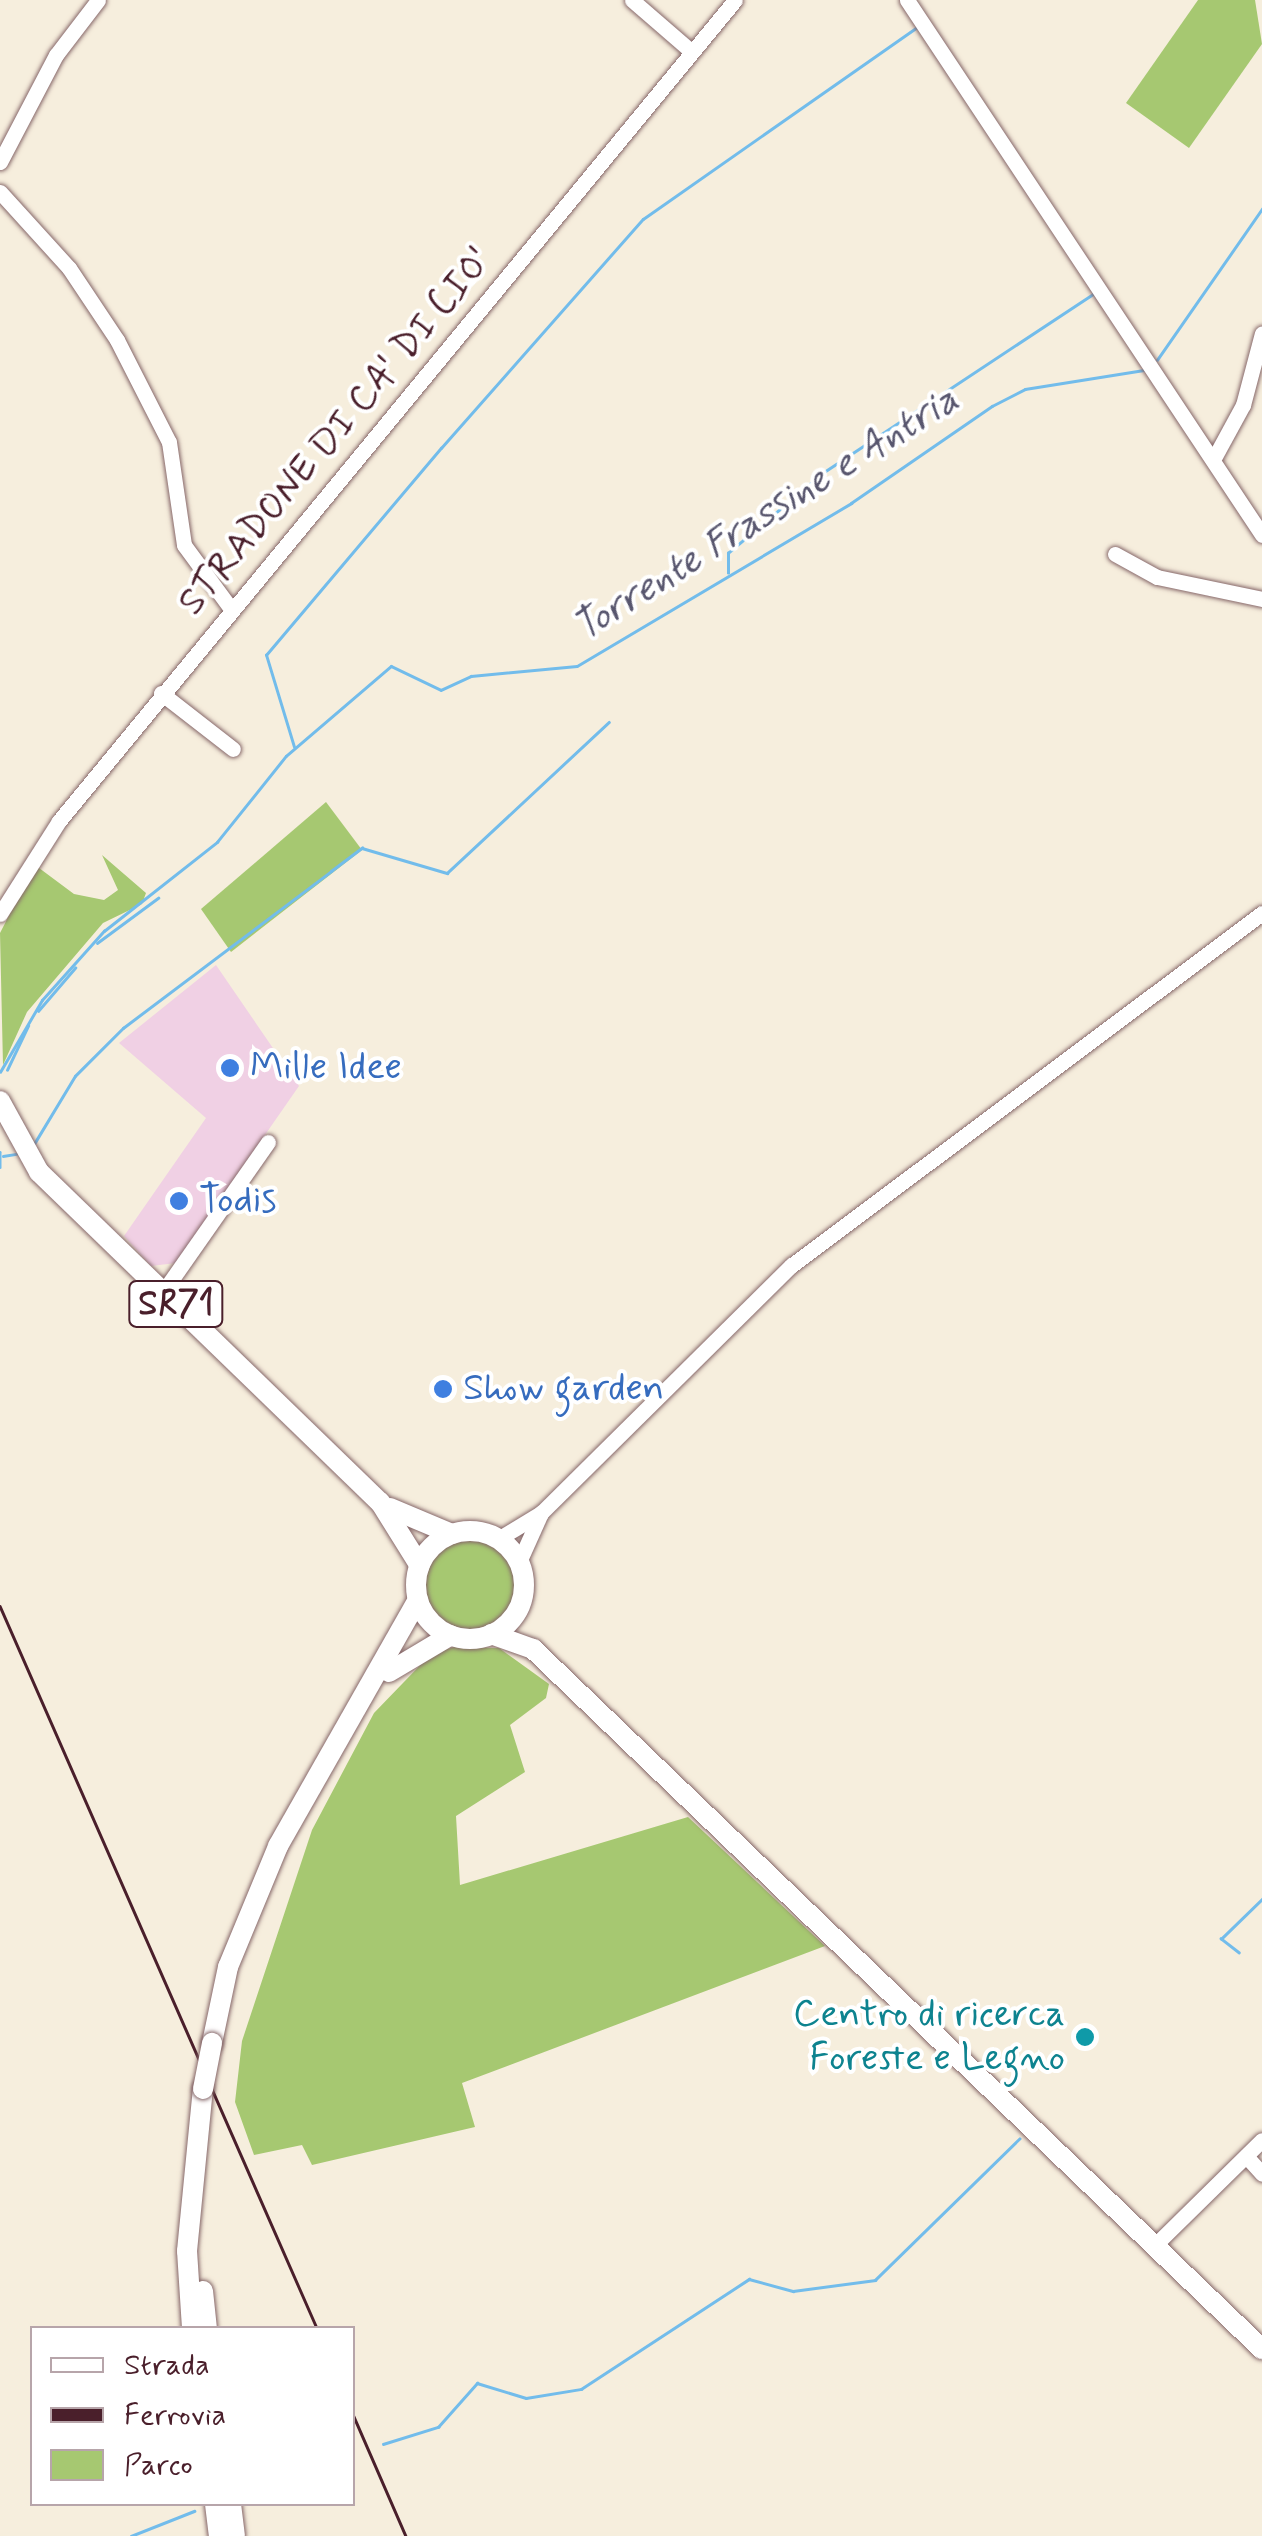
<!DOCTYPE html>
<style>
body{margin:0}
#map{position:relative;width:1262px;height:2536px;overflow:hidden;background:#f6eedd;font-family:Mynerve,sans-serif}
div>[style]{position:absolute}
[style*='--x']{left:calc(var(--x)*1px);top:calc(var(--y)*1px);width:calc(var(--w)*1px);rotate:calc(var(--a)*1deg)}
.built>*{inset:0;background:#f0d0e4}
.green>*{inset:0;background:#a6c871}
.round{border-radius:50%}
.stream>*{height:2.5px;margin:-1.25px;padding:0 1.25px;transform-origin:1.25px;border-radius:1.25px;background:#72bceb}
.roads{filter:drop-shadow(0 0 2px #866769) drop-shadow(0 0 2px #866769)}
.minor>*{height:15px;margin:-7.5px;padding:0 7.5px;transform-origin:7.5px;border-radius:7.5px;background:#fff}
.major>*{height:20px;margin:-10px;padding:0 10px;transform-origin:10px;border-radius:10px;background:#fff}
.major>.ring{margin:-10px;padding:0;box-sizing:content-box;background:none;border:20px solid #fff;border-radius:50%}
.rail>*{height:2.5px;margin:-1.25px;padding:0 1.25px;transform-origin:1.25px;border-radius:1.25px;background:#4a1f2b}
.bridges{filter:drop-shadow(0 0 2px #866769) drop-shadow(0 0 2px #866769)}
.major-bridge>*{height:20px;margin:-10px;padding:0 10px;transform-origin:10px;border-radius:10px;background:#fff}
.dots>*{width:28px;height:28px;translate:-50% -50%;box-sizing:border-box;border:5px solid #fff;border-radius:50%}
span{translate:-50% -50%;white-space:nowrap;text-align:center;line-height:1.15;-webkit-text-stroke:8px #fff;paint-order:stroke}
.shield-label span{padding:2px 8px;background:#fff;border:2px solid;border-radius:8px;-webkit-text-stroke-width:0}
.shield-label{font-size:35px;color:#4a1f2b;font-weight:700}
.street-label{font-size:38px;color:#4a1f2b}
.shop-label{font-size:38px;color:#366cbe}
.left{translate:0 -50%;text-align:left}
.culture-label{font-size:38px;color:#0d838f}
.right{translate:-100% -50%;text-align:right}
.water-label{font-size:40px;color:#58566e;font-style:italic}
.legend{position:absolute;left:30px;top:2326px;width:325px;height:180px;box-sizing:border-box;background:#fff;border:2px solid #b7a5aa;margin:0;padding:12px 18px;list-style:none;font-size:30px;color:#4a1f2b}
.legend li{display:flex;align-items:center;gap:20px;height:50px}
.legend b{width:50px;border:2px solid #b7a5aa}
</style>
<div id="map">
<div class="built">
<div style="clip-path:polygon(216px 965px,299px 1086px,176px 1263px,151px 1266px,124px 1236px,206px 1118px,119px 1043px)"></div>
</div>
<div class="green">
<div style="clip-path:polygon(1198px 0,1255px 0,1262px 44px,1189px 148px,1126px 103px)"></div>
<div style="clip-path:polygon(326px 802px,362px 850px,231px 952px,201px 909px)"></div>
<div style="clip-path:polygon(102px 855px,146px 893px,142px 904px,103px 923px,27px 1012px,3px 1065px,0 933px,35px 865px,74px 894px,104px 900px,118px 890px)"></div>
<div class="round" style="left:424px;top:1539px;width:92px;height:92px"></div>
<div style="clip-path:polygon(454px 1647px,499px 1648px,549px 1684px,546px 1698px,510px 1725px,525px 1772px,456px 1816px,460px 1885px,688px 1817px,825px 1946px,462px 2083px,475px 2127px,312px 2165px,302px 2145px,254px 2155px,235px 2102px,242px 2041px,312px 1830px,374px 1713px,431px 1654px)"></div>
</div>
<div class="stream">
<div style="--x:1157;--y:360;--w:184;--a:-55.2"></div>
<div style="--x:728;--y:573;--w:20;--a:-90"></div>
<div style="--x:728;--y:553;--w:126;--a:-40.2"></div>
<div style="--x:824;--y:472;--w:323;--a:-33.5"></div>
<div style="--x:294;--y:747;--w:96;--a:-106.9"></div>
<div style="--x:266;--y:655;--w:271;--a:-49.8"></div>
<div style="--x:441;--y:448;--w:305;--a:-48.6"></div>
<div style="--x:643;--y:219;--w:333;--a:-35"></div>
<div style="--x:97;--y:943;--w:76;--a:-36.4"></div>
<div style="--x:38;--y:1011;--w:57;--a:-49.3"></div>
<div style="--x:7;--y:1070;--w:49;--a:-64.5"></div>
<div style="--x:0;--y:1072;--w:83;--a:-59.7"></div>
<div style="--x:42;--y:1000;--w:93;--a:-48.1"></div>
<div style="--x:104;--y:931;--w:144;--a:-38.2"></div>
<div style="--x:217;--y:842;--w:110;--a:-51.3"></div>
<div style="--x:286;--y:756;--w:138;--a:-40.6"></div>
<div style="--x:391;--y:666;--w:55;--a:25.6"></div>
<div style="--x:441;--y:690;--w:33;--a:-25"></div>
<div style="--x:471;--y:676;--w:106;--a:-5.4"></div>
<div style="--x:577;--y:666;--w:319;--a:-30.7"></div>
<div style="--x:851;--y:503;--w:171;--a:-34.5"></div>
<div style="--x:992;--y:406;--w:37;--a:-27"></div>
<div style="--x:1025;--y:389;--w:120;--a:-9.1"></div>
<div style="--x:34;--y:1144;--w:79;--a:-58.9"></div>
<div style="--x:75;--y:1076;--w:68;--a:-45"></div>
<div style="--x:123;--y:1028;--w:261;--a:-37"></div>
<div style="--x:331;--y:871;--w:39;--a:-37"></div>
<div style="--x:362;--y:848;--w:89;--a:16.4"></div>
<div style="--x:447;--y:873;--w:221;--a:-43"></div>
<div style="--x:0;--y:1152;--w:15;--a:90"></div>
<div style="--x:3;--y:1156;--w:13;--a:-9"></div>
<div style="--x:1239;--y:1953;--w:23;--a:-142"></div>
<div style="--x:1221;--y:1939;--w:57;--a:-44.3"></div>
<div style="--x:383;--y:2444;--w:58;--a:-17.2"></div>
<div style="--x:438;--y:2427;--w:59;--a:-48.4"></div>
<div style="--x:477;--y:2383;--w:51;--a:17"></div>
<div style="--x:526;--y:2398;--w:56;--a:-9.3"></div>
<div style="--x:581;--y:2389;--w:201;--a:-33.2"></div>
<div style="--x:749;--y:2279;--w:46;--a:15.3"></div>
<div style="--x:793;--y:2291;--w:83;--a:-7.6"></div>
<div style="--x:875;--y:2280;--w:202;--a:-44.4"></div>
<div style="--x:352;--y:2445;--w:1;--a:0"></div>
<div style="--x:131;--y:2536;--w:68;--a:-21.6"></div>
</div>
<div class="roads">
<div class="minor">
<div style="--x:632;--y:0;--w:79;--a:40.9"></div>
<div style="--x:907;--y:0;--w:642;--a:56.43"></div>
<div style="--x:0;--y:162;--w:121;--a:-62.4"></div>
<div style="--x:56;--y:55;--w:69;--a:-52.6"></div>
<div style="--x:0;--y:192;--w:103;--a:47.8"></div>
<div style="--x:69;--y:268;--w:87;--a:56.3"></div>
<div style="--x:117;--y:340;--w:114;--a:63"></div>
<div style="--x:169;--y:442;--w:104;--a:81.7"></div>
<div style="--x:184;--y:545;--w:81;--a:53.6"></div>
<div style="--x:1213;--y:460;--w:63;--a:-61.4"></div>
<div style="--x:1243;--y:405;--w:74;--a:-75.2"></div>
<div style="--x:1115;--y:554;--w:48;--a:28.7"></div>
<div style="--x:1157;--y:577;--w:107;--a:11.8"></div>
<div style="--x:161;--y:693;--w:91;--a:37.9"></div>
<div style="--x:0;--y:914;--w:110;--a:-57.6"></div>
<div style="--x:59;--y:821;--w:1063;--a:-50.53"></div>
<div style="--x:163;--y:1292;--w:183;--a:-55"></div>
<div style="--x:498;--y:1539;--w:50;--a:-31.2"></div>
<div style="--x:541;--y:1513;--w:353;--a:-44.7"></div>
<div style="--x:792;--y:1265;--w:587;--a:-36.83"></div>
<div style="--x:519;--y:1562;--w:54;--a:-65.8"></div>
<div style="--x:1246;--y:2156;--w:24;--a:48"></div>
<div style="--x:1154;--y:2246;--w:151;--a:-44.5"></div>
</div>
<div class="major">
<div style="--x:0;--y:1101;--w:81;--a:61.2"></div>
<div style="--x:39;--y:1172;--w:475;--a:44.1"></div>
<div style="--x:380;--y:1502;--w:75;--a:58"></div>
<div style="--x:390;--y:1508;--w:67;--a:22.8"></div>
<div class="ring" style="left:416px;top:1531px;width:88px;height:88px"></div>
<div style="--x:491;--y:1634;--w:45;--a:19.7"></div>
<div style="--x:533;--y:1649;--w:1011;--a:43.84"></div>
<div style="--x:389;--y:1672;--w:72;--a:-30.8"></div>
<div style="--x:212;--y:2043;--w:78;--a:-78.1"></div>
<div style="--x:228;--y:1967;--w:131;--a:-67.5"></div>
<div style="--x:278;--y:1846;--w:283;--a:-60.4"></div>
<div style="--x:203;--y:2291;--w:37;--a:84"></div>
<div style="--x:192;--y:2328;--w:77;--a:-93.7"></div>
<div style="--x:187;--y:2251;--w:163;--a:-84.4"></div>
<div style="--x:215;--y:2504;--w:32;--a:83"></div>
<div style="--x:231;--y:2504;--w:32;--a:83"></div>
</div>
</div>
<div class="rail">
<div style="--x:0;--y:1606;--w:789;--a:66.3"></div>
<div style="--x:352;--y:2412;--w:135;--a:66.5"></div>
</div>
<div class="bridges">
<div class="major-bridge">
<div style="--x:203;--y:2089;--w:47;--a:-78.9"></div>
</div>
</div>
<div class="dots">
<div style="left:230px;top:1068px;background:#3f7fe0"></div>
<div style="left:179px;top:1201px;background:#3f7fe0"></div>
<div style="left:443px;top:1389px;background:#3f7fe0"></div>
<div style="left:1085px;top:2037px;background:#0f9aa8"></div>
</div>
<div class="shield-label">
<span style="left:176px;top:1304px">SR71</span>
</div>
<div class="street-label">
<span style="left:336px;top:432px;rotate:-50deg">STRADONE DI CA' DI CIO'</span>
</div>
<div class="shop-label">
<span class="left" style="left:250px;top:1068px">Mille Idee</span>
<span class="left" style="left:199px;top:1201px">Todis</span>
<span class="left" style="left:463px;top:1389px">Show garden</span>
</div>
<div class="culture-label">
<span class="right" style="left:1065px;top:2037px">Centro di ricerca<br>Foreste e Legno</span>
</div>
<div class="water-label">
<span style="left:766px;top:514px;rotate:-32deg">Torrente Frassine e Antria</span>
</div>
<ul class="legend">
<li><b style="height:12px;background:#fff"></b>Strada</li>
<li><b style="height:12px;background:#4a1f2b"></b>Ferrovia</li>
<li><b style="height:28px;background:#a6c871"></b>Parco</li>
</ul>
</div>
